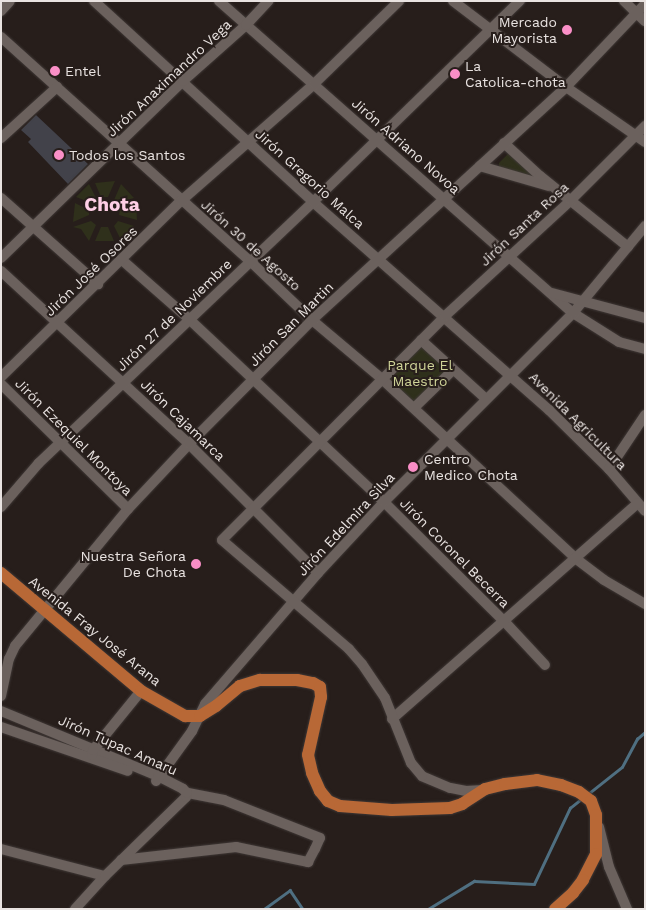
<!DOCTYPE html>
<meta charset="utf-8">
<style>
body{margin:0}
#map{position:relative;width:646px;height:910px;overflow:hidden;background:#271e1b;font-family:"Work Sans",sans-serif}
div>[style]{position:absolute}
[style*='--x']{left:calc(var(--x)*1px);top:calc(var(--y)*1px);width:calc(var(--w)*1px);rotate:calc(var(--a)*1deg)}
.green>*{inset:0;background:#2f301b}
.stream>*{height:2.5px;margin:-1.25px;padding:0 1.25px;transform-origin:1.25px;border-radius:1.25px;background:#4f6f81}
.building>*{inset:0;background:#42424a}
.roads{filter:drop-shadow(0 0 1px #3f3836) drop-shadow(0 0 1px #3f3836)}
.minor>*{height:10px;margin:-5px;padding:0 5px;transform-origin:5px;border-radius:5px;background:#6b615d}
.major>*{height:12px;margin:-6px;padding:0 6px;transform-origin:6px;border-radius:6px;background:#b86836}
.dots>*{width:14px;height:14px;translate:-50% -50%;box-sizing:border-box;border:2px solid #271e1b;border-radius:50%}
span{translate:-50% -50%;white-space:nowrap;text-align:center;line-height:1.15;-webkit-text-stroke:4px #271e1b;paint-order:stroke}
.poi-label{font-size:14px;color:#e9e3e1}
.right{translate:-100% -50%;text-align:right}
.left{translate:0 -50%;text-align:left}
.street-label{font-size:14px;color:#e9e3e1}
.park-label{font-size:14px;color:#cfd398}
.district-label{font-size:19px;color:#fecfe5;font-weight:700}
.frame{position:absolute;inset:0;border:2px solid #e9e3e1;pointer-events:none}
</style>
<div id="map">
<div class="green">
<div style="clip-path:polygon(509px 153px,535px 174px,531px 178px,499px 168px,499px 163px)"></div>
<div style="clip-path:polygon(115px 181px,108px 197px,101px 197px,95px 183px)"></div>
<div style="clip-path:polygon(89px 184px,96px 198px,92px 203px,76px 197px)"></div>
<div style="clip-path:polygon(121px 184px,134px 198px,117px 203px,114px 200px)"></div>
<div style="clip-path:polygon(136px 202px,137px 220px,119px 215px,120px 209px)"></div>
<div style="clip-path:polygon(75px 203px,89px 210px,89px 215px,73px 222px)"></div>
<div style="clip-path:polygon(91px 221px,96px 225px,89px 241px,81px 229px,73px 227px)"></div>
<div style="clip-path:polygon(118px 221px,134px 226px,121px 240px,114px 226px)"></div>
<div style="clip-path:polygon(101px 227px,108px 227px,114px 241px,95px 241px)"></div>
<div style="clip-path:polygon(422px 346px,447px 369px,416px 403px,390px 380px)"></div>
</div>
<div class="stream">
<div style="--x:588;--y:794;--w:43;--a:-38.5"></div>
<div style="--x:622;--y:767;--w:32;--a:-62"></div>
<div style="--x:637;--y:739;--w:11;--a:-41"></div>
<div style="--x:264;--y:909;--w:32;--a:-36"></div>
<div style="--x:290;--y:890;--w:23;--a:56"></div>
<div style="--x:355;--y:909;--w:5;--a:0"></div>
<div style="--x:428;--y:909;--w:54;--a:-31.3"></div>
<div style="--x:474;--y:881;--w:60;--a:2.9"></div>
<div style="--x:534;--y:884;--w:84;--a:-64.7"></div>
<div style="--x:570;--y:808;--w:14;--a:-39"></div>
</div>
<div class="building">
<div style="clip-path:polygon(36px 115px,88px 164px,68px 184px,28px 142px,31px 139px,21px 130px)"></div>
</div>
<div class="roads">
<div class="minor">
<div style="--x:94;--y:1;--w:297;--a:42.5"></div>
<div style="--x:313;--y:202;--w:315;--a:41.4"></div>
<div style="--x:549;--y:410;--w:84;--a:44.5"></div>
<div style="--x:609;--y:469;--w:55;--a:49.4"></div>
<div style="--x:219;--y:1;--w:472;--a:41.4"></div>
<div style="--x:573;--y:313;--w:54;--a:32.2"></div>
<div style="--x:619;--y:342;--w:27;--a:15"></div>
<div style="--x:453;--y:1;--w:142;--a:37.3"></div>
<div style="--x:566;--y:87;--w:96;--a:34.8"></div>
<div style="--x:624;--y:1;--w:29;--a:44"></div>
<div style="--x:1;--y:11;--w:13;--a:-48"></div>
<div style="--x:1;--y:37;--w:335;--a:42"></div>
<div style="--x:250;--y:261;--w:86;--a:43.6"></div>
<div style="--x:312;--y:320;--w:92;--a:40.1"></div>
<div style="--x:382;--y:379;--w:263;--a:42.8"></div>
<div style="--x:575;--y:558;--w:36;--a:37"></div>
<div style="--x:604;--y:580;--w:48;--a:30.3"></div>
<div style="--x:1;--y:138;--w:76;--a:-42.3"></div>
<div style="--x:504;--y:143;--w:49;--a:42.5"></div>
<div style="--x:540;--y:176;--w:113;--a:38.9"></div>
<div style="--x:480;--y:166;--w:72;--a:16.2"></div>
<div style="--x:1;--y:198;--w:130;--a:41.6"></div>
<div style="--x:1;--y:258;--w:254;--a:-44.2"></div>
<div style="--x:183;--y:81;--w:84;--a:-41.6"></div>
<div style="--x:246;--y:25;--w:33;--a:-47"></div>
<div style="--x:122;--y:260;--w:89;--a:41.4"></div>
<div style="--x:189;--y:319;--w:267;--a:43.2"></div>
<div style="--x:384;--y:502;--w:169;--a:44.8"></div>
<div style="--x:504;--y:621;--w:60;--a:47"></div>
<div style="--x:1;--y:271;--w:255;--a:42.6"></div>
<div style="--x:189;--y:444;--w:182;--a:45"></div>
<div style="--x:552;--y:293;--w:96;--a:15"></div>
<div style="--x:421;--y:340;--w:88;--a:42.2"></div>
<div style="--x:1;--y:377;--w:252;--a:-44.4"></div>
<div style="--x:181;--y:201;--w:177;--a:-41.3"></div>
<div style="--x:314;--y:84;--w:119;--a:-44.3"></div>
<div style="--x:1;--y:384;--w:178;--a:44.5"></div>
<div style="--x:414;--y:408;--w:54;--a:-44.3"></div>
<div style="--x:609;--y:469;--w:65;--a:-56.3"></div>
<div style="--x:1;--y:507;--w:58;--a:-49.2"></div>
<div style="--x:39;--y:463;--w:378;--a:-43.6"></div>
<div style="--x:313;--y:202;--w:289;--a:-44.2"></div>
<div style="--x:1;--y:696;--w:38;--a:-78"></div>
<div style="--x:9;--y:659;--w:14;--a:-65"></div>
<div style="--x:15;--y:646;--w:178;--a:-50.5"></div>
<div style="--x:128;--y:509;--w:89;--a:-46.8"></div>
<div style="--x:189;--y:444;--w:175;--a:-45.2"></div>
<div style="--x:312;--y:320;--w:345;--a:-42.5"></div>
<div style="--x:566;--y:87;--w:115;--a:-46.4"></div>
<div style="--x:1;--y:711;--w:170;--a:22.5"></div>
<div style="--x:158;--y:776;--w:28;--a:27"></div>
<div style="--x:392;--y:719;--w:327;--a:-41.3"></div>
<div style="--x:1;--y:727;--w:134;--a:19.1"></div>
<div style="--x:92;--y:755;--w:5;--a:-79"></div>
<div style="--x:93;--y:750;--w:76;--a:-50.9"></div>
<div style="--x:156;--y:781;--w:62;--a:-54.2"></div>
<div style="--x:192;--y:731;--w:30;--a:-64"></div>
<div style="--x:205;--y:704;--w:173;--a:-49.2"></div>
<div style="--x:318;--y:573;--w:97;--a:-47.1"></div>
<div style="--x:384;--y:502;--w:267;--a:-45"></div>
<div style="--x:573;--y:313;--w:113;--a:-50.4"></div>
<div style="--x:483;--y:790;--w:17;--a:177"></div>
<div style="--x:466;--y:791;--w:16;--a:-169"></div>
<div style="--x:450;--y:788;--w:30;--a:-157"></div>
<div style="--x:422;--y:776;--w:17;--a:-130"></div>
<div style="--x:411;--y:763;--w:70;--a:-111.8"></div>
<div style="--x:385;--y:698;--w:41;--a:-124.1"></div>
<div style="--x:362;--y:664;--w:20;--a:-131"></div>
<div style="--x:349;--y:649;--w:167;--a:-139.4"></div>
<div style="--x:222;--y:540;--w:316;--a:-45.1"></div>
<div style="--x:445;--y:316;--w:171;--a:-42.6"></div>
<div style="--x:571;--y:200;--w:105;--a:-45"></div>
<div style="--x:599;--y:827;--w:41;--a:76"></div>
<div style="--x:609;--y:867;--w:46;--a:66.8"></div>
<div style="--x:1;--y:849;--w:107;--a:14.6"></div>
<div style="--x:121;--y:860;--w:116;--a:-6.4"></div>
<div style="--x:236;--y:847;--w:74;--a:11.8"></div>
<div style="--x:308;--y:862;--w:15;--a:-62"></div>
<div style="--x:315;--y:849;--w:12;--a:-66"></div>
<div style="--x:320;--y:838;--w:103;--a:-158.4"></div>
<div style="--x:224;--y:800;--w:38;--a:-169"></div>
<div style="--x:75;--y:909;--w:45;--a:-47.7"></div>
<div style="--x:105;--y:876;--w:113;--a:-44.3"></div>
<div style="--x:186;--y:797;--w:4;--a:-76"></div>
<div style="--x:187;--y:793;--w:6;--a:-135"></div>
</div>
<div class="major">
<div style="--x:1;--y:573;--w:183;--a:40.1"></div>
<div style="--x:141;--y:691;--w:51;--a:29.6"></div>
<div style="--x:185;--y:716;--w:15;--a:0"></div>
<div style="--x:200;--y:716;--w:19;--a:-32"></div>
<div style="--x:216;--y:706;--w:31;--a:-40"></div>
<div style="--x:240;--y:686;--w:21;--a:-17"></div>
<div style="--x:260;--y:680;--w:37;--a:0"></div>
<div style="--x:297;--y:680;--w:16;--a:11"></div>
<div style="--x:313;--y:683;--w:8;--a:30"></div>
<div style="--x:320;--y:687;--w:10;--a:84"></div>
<div style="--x:321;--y:697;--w:59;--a:102.6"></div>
<div style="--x:308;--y:755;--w:18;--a:77"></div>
<div style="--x:312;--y:773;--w:20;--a:66"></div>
<div style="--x:320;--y:791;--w:13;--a:51"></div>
<div style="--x:328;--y:801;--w:13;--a:23"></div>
<div style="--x:340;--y:806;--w:52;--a:4.4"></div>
<div style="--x:392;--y:810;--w:58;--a:-2"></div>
<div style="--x:450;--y:808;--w:13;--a:-18"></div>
<div style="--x:462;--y:804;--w:27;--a:-33"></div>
<div style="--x:485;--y:789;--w:21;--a:-14"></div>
<div style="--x:505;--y:784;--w:32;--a:-7"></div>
<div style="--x:537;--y:780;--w:25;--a:12"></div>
<div style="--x:561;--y:785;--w:19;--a:21"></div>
<div style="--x:579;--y:792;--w:15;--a:37"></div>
<div style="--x:591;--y:801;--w:15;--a:70"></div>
<div style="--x:596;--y:815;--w:39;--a:90"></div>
<div style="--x:596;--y:854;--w:29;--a:117"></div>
<div style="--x:583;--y:880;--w:16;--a:128"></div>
<div style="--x:573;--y:893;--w:24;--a:138"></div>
</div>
</div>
<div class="dots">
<div style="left:567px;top:30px;background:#fa8fc7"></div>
<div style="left:55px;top:71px;background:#fa8fc7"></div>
<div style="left:455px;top:74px;background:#fa8fc7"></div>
<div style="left:59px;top:155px;background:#fa8fc7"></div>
<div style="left:413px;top:467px;background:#fa8fc7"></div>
<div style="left:196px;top:564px;background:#fa8fc7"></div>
</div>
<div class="poi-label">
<span class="right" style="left:557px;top:30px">Mercado<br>Mayorista</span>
<span class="left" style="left:465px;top:74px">La<br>Catolica-chota</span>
<span class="left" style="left:65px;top:71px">Entel</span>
<span class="left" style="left:69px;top:155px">Todos los Santos</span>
<span class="left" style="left:424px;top:467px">Centro<br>Medico Chota</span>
<span class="right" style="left:186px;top:564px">Nuestra Señora<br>De Chota</span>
</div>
<div class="street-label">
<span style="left:169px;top:78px;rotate:-43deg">Jirón Anaximandro Vega</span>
<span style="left:406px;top:146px;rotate:41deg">Jirón Adriano Novoa</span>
<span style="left:310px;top:179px;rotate:42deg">Jirón Gregorio Malca</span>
<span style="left:524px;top:224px;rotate:-43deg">Jirón Santa Rosa</span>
<span style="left:251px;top:245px;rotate:42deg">Jirón 30 de Agosto</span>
<span style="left:91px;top:271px;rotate:-44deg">Jirón José Osores</span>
<span style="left:174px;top:315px;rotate:-44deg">Jirón 27 de Noviembre</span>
<span style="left:291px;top:324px;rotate:-45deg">Jirón San Martin</span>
<span style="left:183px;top:420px;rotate:44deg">Jirón Cajamarca</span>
<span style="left:578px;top:421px;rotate:45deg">Avenida Agricultura</span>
<span style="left:74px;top:437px;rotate:45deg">Jirón Ezequiel Montoya</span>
<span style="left:346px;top:524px;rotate:-47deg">Jirón Edelmira Silva</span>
<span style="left:455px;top:553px;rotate:45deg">Jirón Coronel Becerra</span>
<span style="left:95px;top:631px;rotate:39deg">Avenida Fray José Arana</span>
<span style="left:118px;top:745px;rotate:24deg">Jirón Tupac Amaru</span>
</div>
<div class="park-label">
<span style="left:420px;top:373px">Parque El<br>Maestro</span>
</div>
<div class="district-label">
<span style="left:112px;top:205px">Chota</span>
</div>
<div class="frame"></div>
</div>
